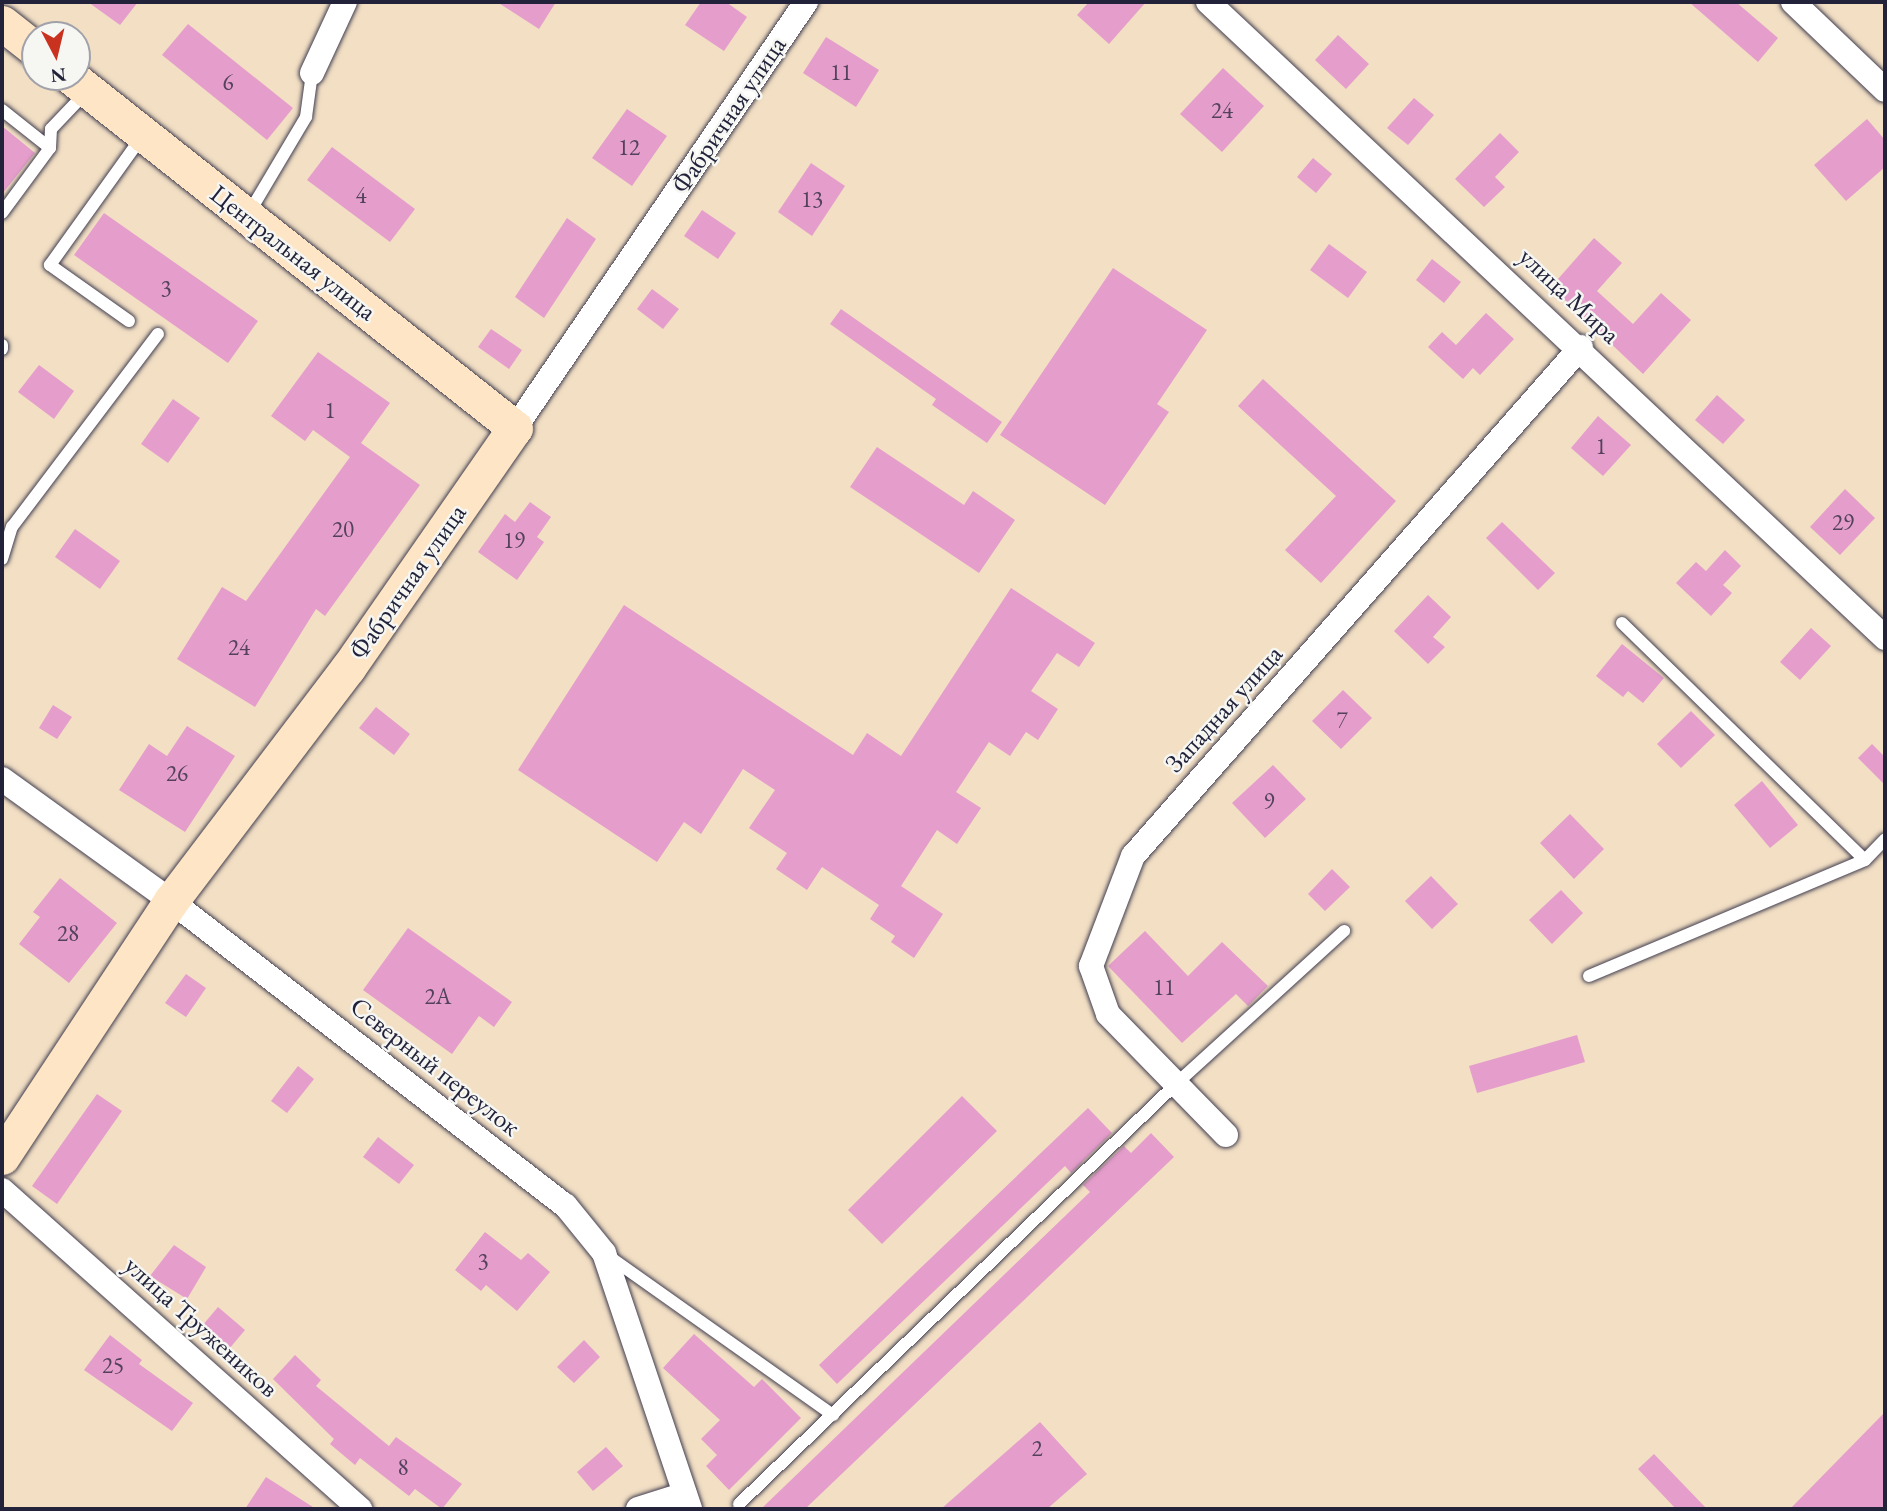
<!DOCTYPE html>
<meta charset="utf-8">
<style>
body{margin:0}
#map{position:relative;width:1887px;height:1511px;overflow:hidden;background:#f2dfc4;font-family:"EB Garamond",serif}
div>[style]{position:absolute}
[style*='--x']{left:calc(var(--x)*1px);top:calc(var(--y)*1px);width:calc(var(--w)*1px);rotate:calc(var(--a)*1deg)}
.building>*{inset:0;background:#e59ecb}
.roads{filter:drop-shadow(0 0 2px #413e50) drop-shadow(0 0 2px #413e50)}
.lane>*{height:12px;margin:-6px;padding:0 6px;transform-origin:6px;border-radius:6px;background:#fff}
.street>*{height:24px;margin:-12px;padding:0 12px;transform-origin:12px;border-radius:12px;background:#fff}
.secondary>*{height:35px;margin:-17.5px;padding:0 17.5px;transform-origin:17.5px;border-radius:17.5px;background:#fee5c5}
span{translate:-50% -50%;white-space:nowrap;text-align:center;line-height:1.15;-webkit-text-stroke:5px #f6f6f2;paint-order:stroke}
.number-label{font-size:23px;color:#53415f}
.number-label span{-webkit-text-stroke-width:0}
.street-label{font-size:26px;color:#22223b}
.frame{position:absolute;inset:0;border:4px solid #22223b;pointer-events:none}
.north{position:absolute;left:21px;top:21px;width:70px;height:70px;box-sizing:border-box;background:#f6f6f2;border:2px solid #a1a1a9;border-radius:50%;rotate:173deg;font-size:19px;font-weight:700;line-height:28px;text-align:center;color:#22223b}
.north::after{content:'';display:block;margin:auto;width:24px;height:32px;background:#c8321e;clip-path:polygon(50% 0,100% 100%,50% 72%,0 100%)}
</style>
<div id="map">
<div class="building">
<div style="clip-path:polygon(88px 2px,138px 2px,120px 25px)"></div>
<div style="clip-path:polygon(497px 2px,556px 2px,539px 29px)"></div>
<div style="clip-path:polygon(701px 2px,726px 2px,747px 17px,724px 51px,685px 25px)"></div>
<div style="clip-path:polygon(1089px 2px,1146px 2px,1109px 44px,1077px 15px)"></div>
<div style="clip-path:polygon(1689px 2px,1736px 2px,1778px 38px,1758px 62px)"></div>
<div style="clip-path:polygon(188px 24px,293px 108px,267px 140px,162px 55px)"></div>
<div style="clip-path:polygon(1338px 35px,1369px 64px,1346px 89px,1315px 60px)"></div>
<div style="clip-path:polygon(826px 37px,879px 70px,856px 107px,803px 73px)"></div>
<div style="clip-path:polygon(1223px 68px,1264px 106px,1222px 152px,1180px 114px)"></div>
<div style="clip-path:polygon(1414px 98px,1434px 115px,1408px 145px,1387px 128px)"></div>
<div style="clip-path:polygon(627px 109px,667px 136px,632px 186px,592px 158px)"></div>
<div style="clip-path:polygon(1867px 119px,1885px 140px,1885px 167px,1846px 201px,1814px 165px)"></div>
<div style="clip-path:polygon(2px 126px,35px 153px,2px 194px)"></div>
<div style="clip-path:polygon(1500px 133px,1519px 152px,1495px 177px,1505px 187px,1484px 207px,1455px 179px)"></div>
<div style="clip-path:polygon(332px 147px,415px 209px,390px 242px,307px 180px)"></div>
<div style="clip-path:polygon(1313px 158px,1332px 174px,1316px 193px,1297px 177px)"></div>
<div style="clip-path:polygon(811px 163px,845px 186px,812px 236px,778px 212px)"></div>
<div style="clip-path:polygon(702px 210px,736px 233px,718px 259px,684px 236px)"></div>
<div style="clip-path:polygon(104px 213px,258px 321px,228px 363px,74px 255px)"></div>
<div style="clip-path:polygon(567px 218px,596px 239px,544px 318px,515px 297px)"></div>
<div style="clip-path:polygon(1594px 238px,1622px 263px,1597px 291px,1633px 324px,1661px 293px,1691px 320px,1643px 374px,1551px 287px)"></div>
<div style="clip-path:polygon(1329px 244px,1367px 272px,1348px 298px,1310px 270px)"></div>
<div style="clip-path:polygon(1432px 259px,1461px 282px,1444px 303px,1416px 280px)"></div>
<div style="clip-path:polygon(1113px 268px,1207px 330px,1157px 404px,1169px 412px,1105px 505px,1000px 435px)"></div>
<div style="clip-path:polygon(652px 289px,679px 309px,663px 329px,637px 309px)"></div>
<div style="clip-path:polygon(841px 309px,1002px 422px,987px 443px,932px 405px,936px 399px,830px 324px)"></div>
<div style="clip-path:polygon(1486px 313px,1514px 339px,1480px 375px,1473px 368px,1463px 379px,1428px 347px,1442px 332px,1456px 345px)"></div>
<div style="clip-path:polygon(491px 329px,522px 350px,509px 369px,478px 347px)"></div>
<div style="clip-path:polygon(318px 352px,390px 403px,361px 443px,420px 485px,325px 616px,316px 609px,255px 707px,177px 659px,222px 587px,246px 601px,350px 457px,313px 430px,305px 441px,271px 416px)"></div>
<div style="clip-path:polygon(39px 365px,74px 391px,54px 419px,18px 392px)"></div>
<div style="clip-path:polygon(1263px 379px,1396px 501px,1321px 583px,1285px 550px,1336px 496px,1238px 406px)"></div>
<div style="clip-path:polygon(1717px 395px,1745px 420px,1723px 444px,1695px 420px)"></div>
<div style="clip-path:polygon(173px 399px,200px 418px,168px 463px,141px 444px)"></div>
<div style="clip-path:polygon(1598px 416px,1631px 445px,1603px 476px,1571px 448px)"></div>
<div style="clip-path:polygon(877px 447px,964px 505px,973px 491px,1015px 520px,979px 573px,850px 487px)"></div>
<div style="clip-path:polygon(1845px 489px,1875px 518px,1840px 555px,1810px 527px)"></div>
<div style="clip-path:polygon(530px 502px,551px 517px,537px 537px,544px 542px,517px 580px,478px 552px,505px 514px,515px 522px)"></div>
<div style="clip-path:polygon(1502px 522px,1555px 573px,1538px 590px,1486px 538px)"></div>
<div style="clip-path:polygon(75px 529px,120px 561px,100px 589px,55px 557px)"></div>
<div style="clip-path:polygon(1725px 550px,1741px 566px,1723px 585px,1732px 593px,1711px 616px,1676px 583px,1696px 562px,1706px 571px)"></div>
<div style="clip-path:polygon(1011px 588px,1095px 643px,1079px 667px,1057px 653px,1031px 691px,1058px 709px,1038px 740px,1026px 732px,1010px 756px,989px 742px,956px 792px,981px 808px,957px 844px,937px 830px,901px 886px,943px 914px,914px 958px,891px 942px,895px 936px,870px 919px,879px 905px,822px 867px,807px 890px,776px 869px,787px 853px,749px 828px,775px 790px,743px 769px,701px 834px,684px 822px,657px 862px,518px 770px,624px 605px,853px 755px,867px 733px,901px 756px)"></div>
<div style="clip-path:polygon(1428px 595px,1451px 617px,1433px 637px,1445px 647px,1428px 664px,1394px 631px)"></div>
<div style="clip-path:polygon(1811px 628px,1831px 646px,1800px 680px,1780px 662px)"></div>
<div style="clip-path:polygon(1622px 644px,1664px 678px,1643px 703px,1628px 691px,1623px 697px,1596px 676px)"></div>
<div style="clip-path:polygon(1343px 690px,1372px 718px,1341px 749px,1312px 721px)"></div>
<div style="clip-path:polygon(53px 705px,72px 717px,57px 739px,39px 728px)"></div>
<div style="clip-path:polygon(376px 707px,410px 734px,394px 755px,359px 728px)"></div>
<div style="clip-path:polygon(1691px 711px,1715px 735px,1681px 768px,1657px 744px)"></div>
<div style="clip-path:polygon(187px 726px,235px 756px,185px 832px,119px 790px,149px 744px,167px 756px)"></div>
<div style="clip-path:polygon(1872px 744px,1885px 757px,1885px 785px,1858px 758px)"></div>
<div style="clip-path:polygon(1273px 765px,1306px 799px,1265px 838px,1232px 803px)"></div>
<div style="clip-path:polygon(1762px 781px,1798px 825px,1770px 848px,1734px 805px)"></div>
<div style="clip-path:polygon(1570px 814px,1604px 849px,1574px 879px,1540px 843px)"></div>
<div style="clip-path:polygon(1332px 869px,1350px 887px,1325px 911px,1308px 894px)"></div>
<div style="clip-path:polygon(1431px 876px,1458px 904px,1432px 929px,1405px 901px)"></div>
<div style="clip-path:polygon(60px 878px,117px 923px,69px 983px,19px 944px,40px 917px,33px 912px)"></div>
<div style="clip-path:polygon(1561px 890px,1583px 913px,1552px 944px,1529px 920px)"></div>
<div style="clip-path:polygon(408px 928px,512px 1002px,494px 1027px,479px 1016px,452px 1054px,363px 990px)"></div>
<div style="clip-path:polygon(1145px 931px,1188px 976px,1222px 942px,1268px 986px,1248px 1006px,1236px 994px,1182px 1043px,1108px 966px)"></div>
<div style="clip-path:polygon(186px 974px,206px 988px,186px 1017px,165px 1003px)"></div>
<div style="clip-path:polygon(1577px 1035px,1585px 1062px,1477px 1093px,1469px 1066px)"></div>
<div style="clip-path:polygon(298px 1066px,314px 1079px,287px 1113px,271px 1101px)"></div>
<div style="clip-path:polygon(97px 1094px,122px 1111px,57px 1204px,32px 1186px)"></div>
<div style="clip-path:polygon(962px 1096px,997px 1131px,882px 1244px,848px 1210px)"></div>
<div style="clip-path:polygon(1088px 1108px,1112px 1133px,1071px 1173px,1065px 1166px,837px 1384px,819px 1365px)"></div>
<div style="clip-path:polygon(1151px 1133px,1174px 1157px,805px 1509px,761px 1509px,1090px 1192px,1083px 1185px,1124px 1146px,1131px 1153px)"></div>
<div style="clip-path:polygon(378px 1137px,414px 1165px,399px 1184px,363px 1157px)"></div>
<div style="clip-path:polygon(485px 1232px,521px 1260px,528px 1253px,550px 1272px,517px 1311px,486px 1285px,481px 1291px,455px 1270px)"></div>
<div style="clip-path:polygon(174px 1245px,206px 1267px,187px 1299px,150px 1276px)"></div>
<div style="clip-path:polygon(218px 1307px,245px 1330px,229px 1349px,202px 1326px)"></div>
<div style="clip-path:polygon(694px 1334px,754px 1387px,762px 1379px,801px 1418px,729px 1490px,706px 1466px,717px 1455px,701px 1439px,720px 1420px,663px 1368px)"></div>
<div style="clip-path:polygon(110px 1335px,142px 1360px,139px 1364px,193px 1403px,172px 1431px,84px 1370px)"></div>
<div style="clip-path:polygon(584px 1340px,600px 1357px,574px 1383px,557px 1367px)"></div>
<div style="clip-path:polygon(295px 1355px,321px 1380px,316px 1386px,389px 1446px,396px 1437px,462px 1484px,442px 1509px,415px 1489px,409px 1496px,360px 1458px,355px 1465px,330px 1444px,334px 1439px,273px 1379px)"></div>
<div style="clip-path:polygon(1885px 1412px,1885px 1509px,1790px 1509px)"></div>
<div style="clip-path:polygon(1040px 1422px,1087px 1474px,1047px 1509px,941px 1509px)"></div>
<div style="clip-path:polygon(606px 1447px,623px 1466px,593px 1491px,577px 1472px)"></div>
<div style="clip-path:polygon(1654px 1454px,1707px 1509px,1676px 1509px,1638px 1469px)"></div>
<div style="clip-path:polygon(266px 1477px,316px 1509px,245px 1509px)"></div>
</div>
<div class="roads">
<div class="lane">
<div style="--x:2;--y:110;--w:61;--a:38.4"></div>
<div style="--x:2;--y:213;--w:81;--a:-53.6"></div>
<div style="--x:50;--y:148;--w:19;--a:-87"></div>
<div style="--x:51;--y:129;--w:52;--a:-46.5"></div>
<div style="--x:249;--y:213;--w:112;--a:-59.3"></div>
<div style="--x:306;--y:117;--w:44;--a:-82.2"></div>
<div style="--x:129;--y:321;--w:97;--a:-144.7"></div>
<div style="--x:50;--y:265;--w:160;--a:-54.4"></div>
<div style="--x:2;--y:345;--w:4;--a:90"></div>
<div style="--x:2;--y:559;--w:34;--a:-73"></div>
<div style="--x:12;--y:527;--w:242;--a:-52.9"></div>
<div style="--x:1622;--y:623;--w:339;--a:44.3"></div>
<div style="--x:1589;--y:976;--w:299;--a:-22.8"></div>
<div style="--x:1865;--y:860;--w:29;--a:-46"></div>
<div style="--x:607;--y:1255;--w:277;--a:35.3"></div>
<div style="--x:739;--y:1504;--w:608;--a:-43.87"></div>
<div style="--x:1177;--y:1083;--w:226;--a:-42.3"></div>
</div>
<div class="street">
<div style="--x:1208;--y:2;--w:929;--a:43.21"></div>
<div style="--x:1793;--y:2;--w:127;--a:43.7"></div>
<div style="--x:312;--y:73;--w:78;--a:-65.1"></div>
<div style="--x:515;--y:428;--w:516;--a:-55.66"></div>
<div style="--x:2;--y:779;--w:208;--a:35.8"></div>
<div style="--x:171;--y:901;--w:498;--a:37.7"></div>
<div style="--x:565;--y:1205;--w:62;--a:50.9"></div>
<div style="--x:604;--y:1253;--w:270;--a:71.4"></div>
<div style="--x:1226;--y:1135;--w:169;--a:-134.3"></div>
<div style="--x:1108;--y:1014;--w:51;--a:-109.5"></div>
<div style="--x:1091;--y:966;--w:118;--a:-69.1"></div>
<div style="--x:1133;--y:856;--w:678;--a:-48.65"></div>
<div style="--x:2;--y:1190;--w:480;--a:41.7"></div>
<div style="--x:638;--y:1509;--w:49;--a:-17.7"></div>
</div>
<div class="secondary">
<div style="--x:2;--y:23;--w:42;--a:38.2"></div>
<div style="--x:2;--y:1157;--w:307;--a:-56.6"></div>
<div style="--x:171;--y:901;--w:293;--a:-52.8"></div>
<div style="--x:348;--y:668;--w:292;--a:-55.2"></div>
<div style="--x:515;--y:428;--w:566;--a:-141.67"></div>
</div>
</div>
<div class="number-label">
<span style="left:841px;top:72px">11</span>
<span style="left:228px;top:82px">6</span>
<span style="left:1222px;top:110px">24</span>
<span style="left:629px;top:147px">12</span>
<span style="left:361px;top:195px">4</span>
<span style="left:812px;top:199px">13</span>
<span style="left:166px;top:288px">3</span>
<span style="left:330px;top:410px">1</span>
<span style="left:1601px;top:446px">1</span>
<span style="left:1843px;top:522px">29</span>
<span style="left:343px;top:529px">20</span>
<span style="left:514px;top:540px">19</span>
<span style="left:239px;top:647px">24</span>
<span style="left:1342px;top:720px">7</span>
<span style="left:177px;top:773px">26</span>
<span style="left:1269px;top:801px">9</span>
<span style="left:68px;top:933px">28</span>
<span style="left:1164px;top:987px">11</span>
<span style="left:438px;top:996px">2А</span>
<span style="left:483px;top:1261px">3</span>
<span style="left:113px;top:1365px">25</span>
<span style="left:1037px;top:1448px">2</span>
<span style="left:403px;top:1467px">8</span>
</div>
<div class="street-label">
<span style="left:729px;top:115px;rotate:-56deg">Фабричная улица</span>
<span style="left:293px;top:253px;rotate:38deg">Центральная улица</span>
<span style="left:1569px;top:296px;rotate:43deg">улица Мира</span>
<span style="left:408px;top:582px;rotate:-55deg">Фабричная улица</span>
<span style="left:1224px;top:709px;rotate:-48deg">Западная улица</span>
<span style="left:435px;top:1067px;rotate:38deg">Северный переулок</span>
<span style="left:201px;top:1327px;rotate:42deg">улица Тружеников</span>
</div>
<div class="frame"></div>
<div class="north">N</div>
</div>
